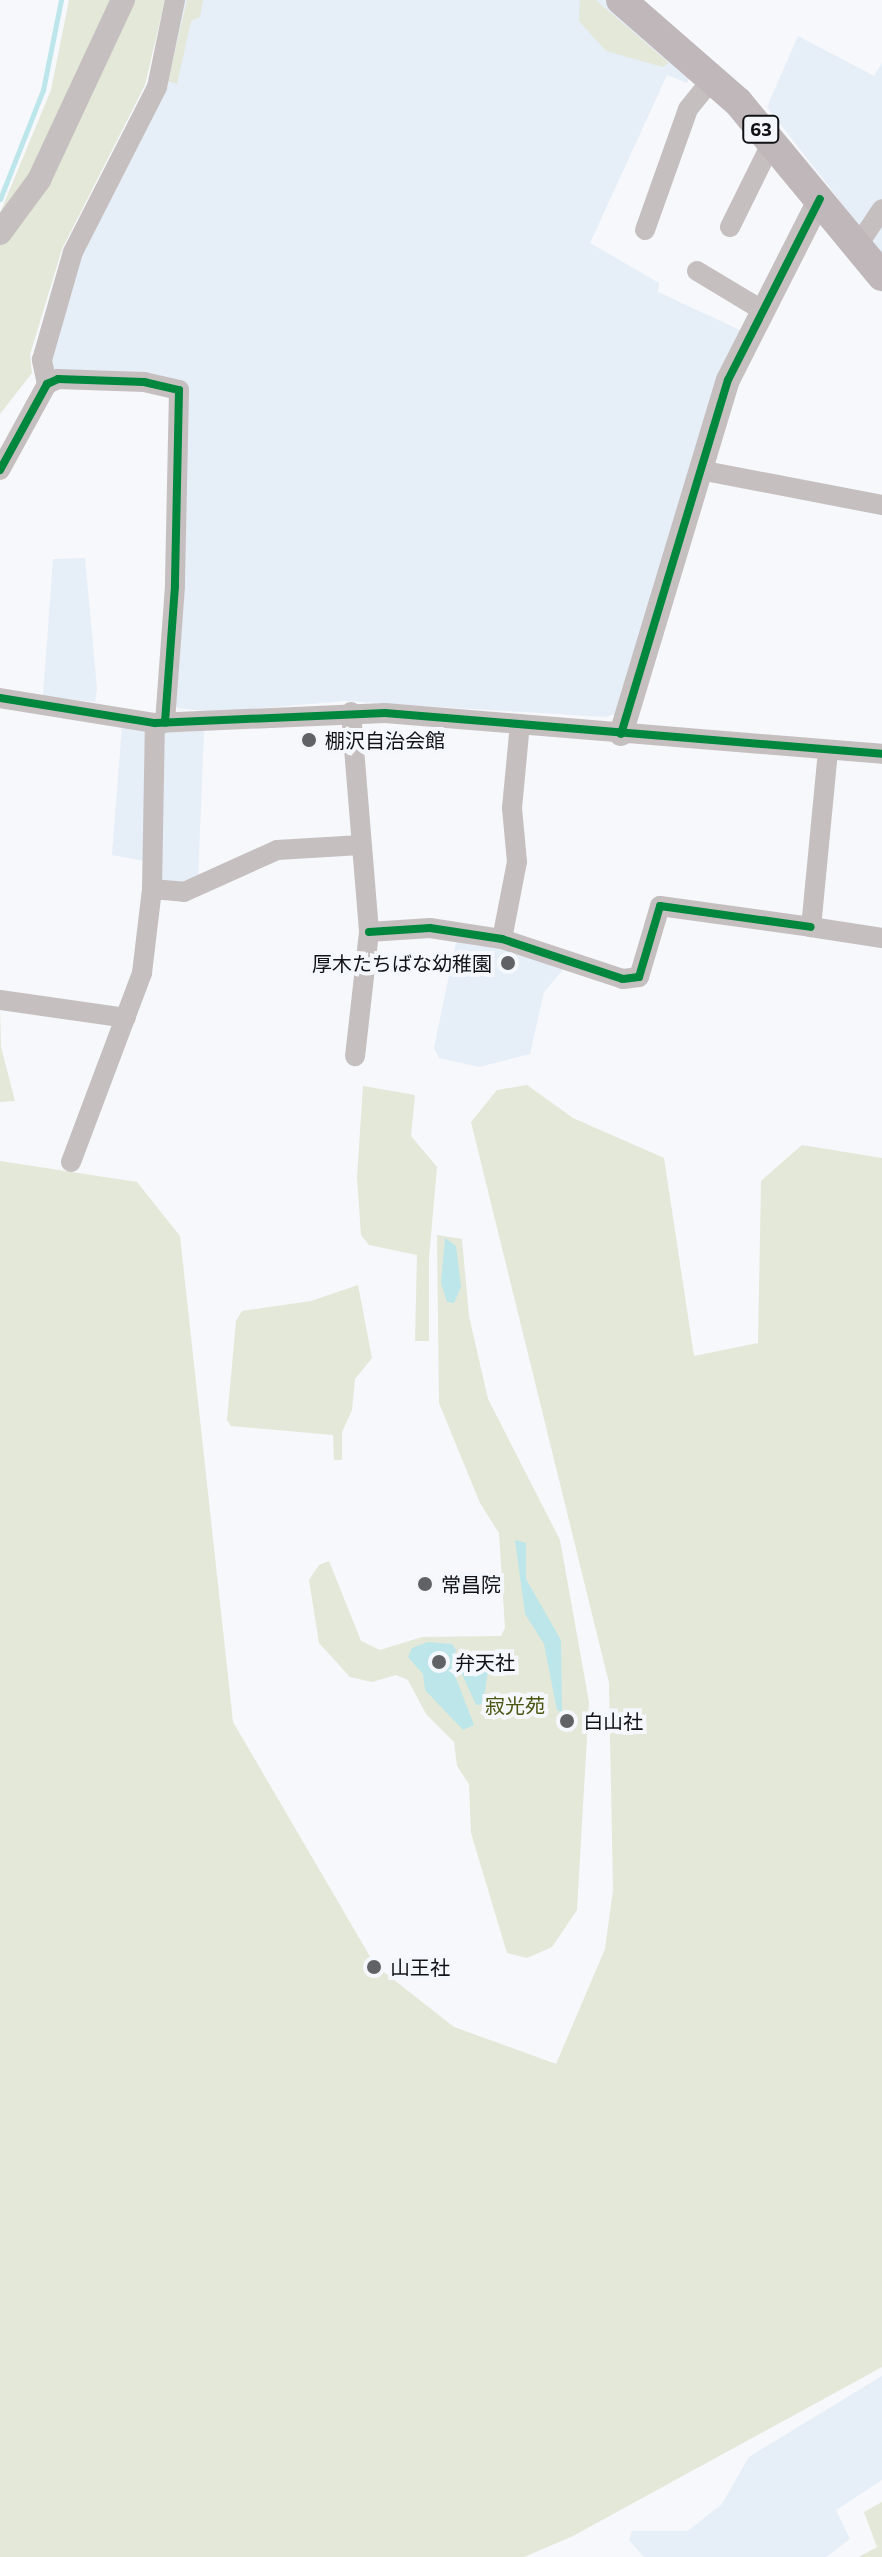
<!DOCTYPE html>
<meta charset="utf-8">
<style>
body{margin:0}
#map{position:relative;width:882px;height:2557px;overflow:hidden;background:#f6f8fb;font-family:Commissioner,"Noto Sans JP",sans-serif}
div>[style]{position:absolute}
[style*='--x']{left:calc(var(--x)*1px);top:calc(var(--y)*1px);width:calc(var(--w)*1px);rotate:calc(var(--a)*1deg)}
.built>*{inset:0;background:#e6eef7}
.green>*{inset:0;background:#e3e8d8}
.water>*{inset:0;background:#bde6ea}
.stream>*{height:5px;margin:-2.5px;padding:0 2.5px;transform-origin:2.5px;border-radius:2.5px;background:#bde6ea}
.minor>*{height:20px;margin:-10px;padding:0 10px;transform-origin:10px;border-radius:10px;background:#c6bfc0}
.tertiary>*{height:24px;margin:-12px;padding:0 12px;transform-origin:12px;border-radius:12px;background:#c6bfc0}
.primary>*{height:30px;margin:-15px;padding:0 15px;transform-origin:15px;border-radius:15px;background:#bfb7b9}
.cycleway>*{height:8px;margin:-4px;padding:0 4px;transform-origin:4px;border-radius:4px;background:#00873e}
.dots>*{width:22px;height:22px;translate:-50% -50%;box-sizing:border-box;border:4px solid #f4f8fd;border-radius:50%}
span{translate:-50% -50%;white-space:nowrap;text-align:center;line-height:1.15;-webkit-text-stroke:8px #f4f8fd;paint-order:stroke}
.shield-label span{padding:2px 6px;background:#f4f8fd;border:2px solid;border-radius:6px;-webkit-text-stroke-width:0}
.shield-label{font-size:18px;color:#101215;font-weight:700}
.poi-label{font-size:20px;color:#101215}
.left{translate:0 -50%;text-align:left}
.right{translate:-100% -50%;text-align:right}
.park-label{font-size:20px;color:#4b540f}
</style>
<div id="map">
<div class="built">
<div style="clip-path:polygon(180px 0,608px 0,692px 72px,687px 83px,667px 75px,590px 243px,659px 283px,658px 292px,744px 332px,616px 714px,605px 717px,345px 701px,214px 712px,178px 708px,173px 701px,186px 385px,53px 374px,47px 356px,77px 257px,159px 88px)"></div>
<div style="clip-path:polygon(798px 36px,874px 76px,882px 63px,882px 255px,767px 107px)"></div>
<div style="clip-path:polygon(85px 558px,97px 689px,95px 702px,43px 696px,53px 559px)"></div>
<div style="clip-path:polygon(122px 726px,145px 729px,149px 862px,112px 855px)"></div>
<div style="clip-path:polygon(204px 731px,198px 880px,182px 887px,160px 885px,162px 732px)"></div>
<div style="clip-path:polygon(457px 937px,567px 965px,544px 992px,530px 1054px,479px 1067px,439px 1058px,434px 1048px)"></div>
<div style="clip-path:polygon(882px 2376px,882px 2480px,836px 2510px,850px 2539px,826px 2557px,644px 2557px,629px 2540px,632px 2531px,688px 2531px,722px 2504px,749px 2457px)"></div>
</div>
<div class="green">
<div style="clip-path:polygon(69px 0,165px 0,145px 85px,62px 249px,30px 355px,32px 373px,0 414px,0 213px,51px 90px)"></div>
<div style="clip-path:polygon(187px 0,203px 0,200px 17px,191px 21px,177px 84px,168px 81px)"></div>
<div style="clip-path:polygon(580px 0,596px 0,669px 63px,663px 67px,606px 51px,579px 21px)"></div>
<div style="clip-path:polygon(0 1006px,1px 1047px,15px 1101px,0 1102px)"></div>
<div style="clip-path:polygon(527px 1085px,573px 1118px,664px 1158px,694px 1356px,758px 1343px,761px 1181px,802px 1145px,882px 1158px,882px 2367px,573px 2536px,524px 2557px,0 2557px,0 1161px,137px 1182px,180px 1236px,233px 1722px,375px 1965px,454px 2027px,556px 2064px,605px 1949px,613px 1890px,609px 1683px,471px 1122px,497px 1090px)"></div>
<div style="clip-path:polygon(363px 1086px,415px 1095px,411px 1136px,437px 1167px,429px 1258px,429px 1341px,415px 1341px,417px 1255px,369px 1245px,361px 1235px,357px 1177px)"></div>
<div style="clip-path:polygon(437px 1235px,462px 1239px,469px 1316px,488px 1399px,560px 1540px,589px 1702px,577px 1910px,552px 1947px,527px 1958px,507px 1953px,471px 1833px,469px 1784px,457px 1766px,454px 1742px,426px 1714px,408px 1680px,396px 1675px,372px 1682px,350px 1677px,319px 1643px,309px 1580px,319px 1565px,329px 1561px,361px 1641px,380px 1650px,422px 1637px,501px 1636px,505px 1628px,499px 1533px,480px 1503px,439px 1403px)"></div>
<div style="clip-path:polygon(358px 1285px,372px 1358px,355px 1379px,352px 1410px,342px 1432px,342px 1460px,334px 1460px,333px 1435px,231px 1426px,227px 1420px,236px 1321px,242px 1311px,311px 1301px)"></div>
<div style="clip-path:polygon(882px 2502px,882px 2557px,859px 2557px,877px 2547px,864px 2512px)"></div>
</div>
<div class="water">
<div style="clip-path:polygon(445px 1238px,456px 1246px,461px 1287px,454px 1303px,447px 1302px,441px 1283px)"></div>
<div style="clip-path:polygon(515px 1540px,526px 1543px,526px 1579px,561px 1640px,562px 1712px,557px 1710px,544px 1644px,525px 1614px)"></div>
<div style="clip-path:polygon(428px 1642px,452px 1644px,456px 1650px,451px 1665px,474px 1725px,463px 1730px,425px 1690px,423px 1674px,408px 1657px,412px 1648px)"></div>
<div style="clip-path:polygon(478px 1656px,488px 1671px,483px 1704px,476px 1705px,457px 1663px,462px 1657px)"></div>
</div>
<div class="stream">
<div style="--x:0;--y:199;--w:117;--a:-68.5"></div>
<div style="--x:43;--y:90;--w:92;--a:-78.7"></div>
</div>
<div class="minor">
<div style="--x:730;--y:227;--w:95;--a:-63.7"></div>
<div style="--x:645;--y:230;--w:128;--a:-70.4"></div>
<div style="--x:688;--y:109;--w:40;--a:-51"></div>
<div style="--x:858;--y:245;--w:43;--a:-56.3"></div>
<div style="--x:697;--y:271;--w:76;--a:31"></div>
<div style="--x:47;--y:384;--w:25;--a:-102"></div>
<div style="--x:42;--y:360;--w:112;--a:-74"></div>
<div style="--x:73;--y:252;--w:185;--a:-63"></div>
<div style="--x:157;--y:87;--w:89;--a:-78.3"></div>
<div style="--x:0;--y:470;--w:98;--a:-61.3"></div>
<div style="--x:47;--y:384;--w:12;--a:-24"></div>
<div style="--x:58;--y:379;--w:86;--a:2"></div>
<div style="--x:144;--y:382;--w:36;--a:13"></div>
<div style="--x:179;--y:390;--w:196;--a:91.2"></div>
<div style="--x:175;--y:586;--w:137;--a:94.2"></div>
<div style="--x:700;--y:470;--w:185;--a:10.9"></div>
<div style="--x:0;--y:698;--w:157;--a:9.2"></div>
<div style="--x:155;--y:723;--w:230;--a:-2.5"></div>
<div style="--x:385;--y:713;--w:499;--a:4.7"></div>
<div style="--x:351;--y:712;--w:221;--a:85.3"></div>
<div style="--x:369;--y:932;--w:125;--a:96.4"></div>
<div style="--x:828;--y:751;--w:177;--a:95.5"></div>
<div style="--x:811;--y:927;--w:72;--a:8.8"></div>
<div style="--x:152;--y:889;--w:32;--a:5"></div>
<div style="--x:184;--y:892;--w:102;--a:-24.3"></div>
<div style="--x:277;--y:850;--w:84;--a:-3.4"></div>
<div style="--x:369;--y:932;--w:61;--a:-3.8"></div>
<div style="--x:430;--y:928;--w:73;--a:8.7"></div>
<div style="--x:502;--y:939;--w:127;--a:18.3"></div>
<div style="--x:623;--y:979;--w:16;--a:-7"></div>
<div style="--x:639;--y:977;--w:74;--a:-73.5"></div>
<div style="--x:660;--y:906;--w:152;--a:7.9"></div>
<div style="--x:502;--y:939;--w:78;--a:-79"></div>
<div style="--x:517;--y:862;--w:54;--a:-95.3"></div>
<div style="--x:512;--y:808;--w:84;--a:-84.6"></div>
<div style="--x:0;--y:1000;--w:127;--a:8.1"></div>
<div style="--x:71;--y:1162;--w:202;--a:-69.4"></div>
<div style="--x:142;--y:973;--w:85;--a:-83.2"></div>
<div style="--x:152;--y:889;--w:166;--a:-89"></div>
</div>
<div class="tertiary">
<div style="--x:0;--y:233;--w:66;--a:-53.7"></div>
<div style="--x:39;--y:180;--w:199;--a:-65"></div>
<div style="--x:621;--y:734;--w:370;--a:-73.2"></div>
<div style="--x:728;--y:380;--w:203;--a:-63.1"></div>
</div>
<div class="primary">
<div style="--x:621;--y:0;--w:155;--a:41.1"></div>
<div style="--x:738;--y:102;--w:226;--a:50.4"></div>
</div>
<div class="cycleway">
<div style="--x:0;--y:470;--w:98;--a:-61.3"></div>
<div style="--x:47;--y:384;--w:12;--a:-24"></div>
<div style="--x:58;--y:379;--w:86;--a:2"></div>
<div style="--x:144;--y:382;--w:36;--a:13"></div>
<div style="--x:179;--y:390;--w:196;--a:91.2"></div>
<div style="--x:175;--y:586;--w:137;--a:94.2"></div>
<div style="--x:0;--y:698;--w:157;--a:9.2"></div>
<div style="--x:155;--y:723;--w:230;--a:-2.5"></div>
<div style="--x:385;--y:713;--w:499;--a:4.7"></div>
<div style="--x:621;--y:734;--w:370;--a:-73.2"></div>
<div style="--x:728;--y:380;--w:203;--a:-63.1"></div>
<div style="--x:369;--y:932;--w:61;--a:-3.8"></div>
<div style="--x:430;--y:928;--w:73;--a:8.7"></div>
<div style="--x:502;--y:939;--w:127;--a:18.3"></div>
<div style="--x:623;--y:979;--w:16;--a:-7"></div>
<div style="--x:639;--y:977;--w:74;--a:-73.5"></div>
<div style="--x:660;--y:906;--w:152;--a:7.9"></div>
</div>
<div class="dots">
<div style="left:309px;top:740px;background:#606266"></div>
<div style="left:508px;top:963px;background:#606266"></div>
<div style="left:425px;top:1584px;background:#606266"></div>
<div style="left:439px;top:1662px;background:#606266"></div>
<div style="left:567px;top:1721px;background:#606266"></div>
<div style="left:374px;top:1967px;background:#606266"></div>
</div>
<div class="shield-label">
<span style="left:761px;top:129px">63</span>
</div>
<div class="poi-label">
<span class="left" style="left:325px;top:740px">棚沢自治会館</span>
<span class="right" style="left:492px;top:963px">厚木たちばな幼稚園</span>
<span class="left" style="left:441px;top:1584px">常昌院</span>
<span class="left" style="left:455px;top:1662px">弁天社</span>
<span class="left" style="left:583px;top:1721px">白山社</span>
<span class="left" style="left:390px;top:1967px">山王社</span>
</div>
<div class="park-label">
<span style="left:515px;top:1705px">寂光苑</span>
</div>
</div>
